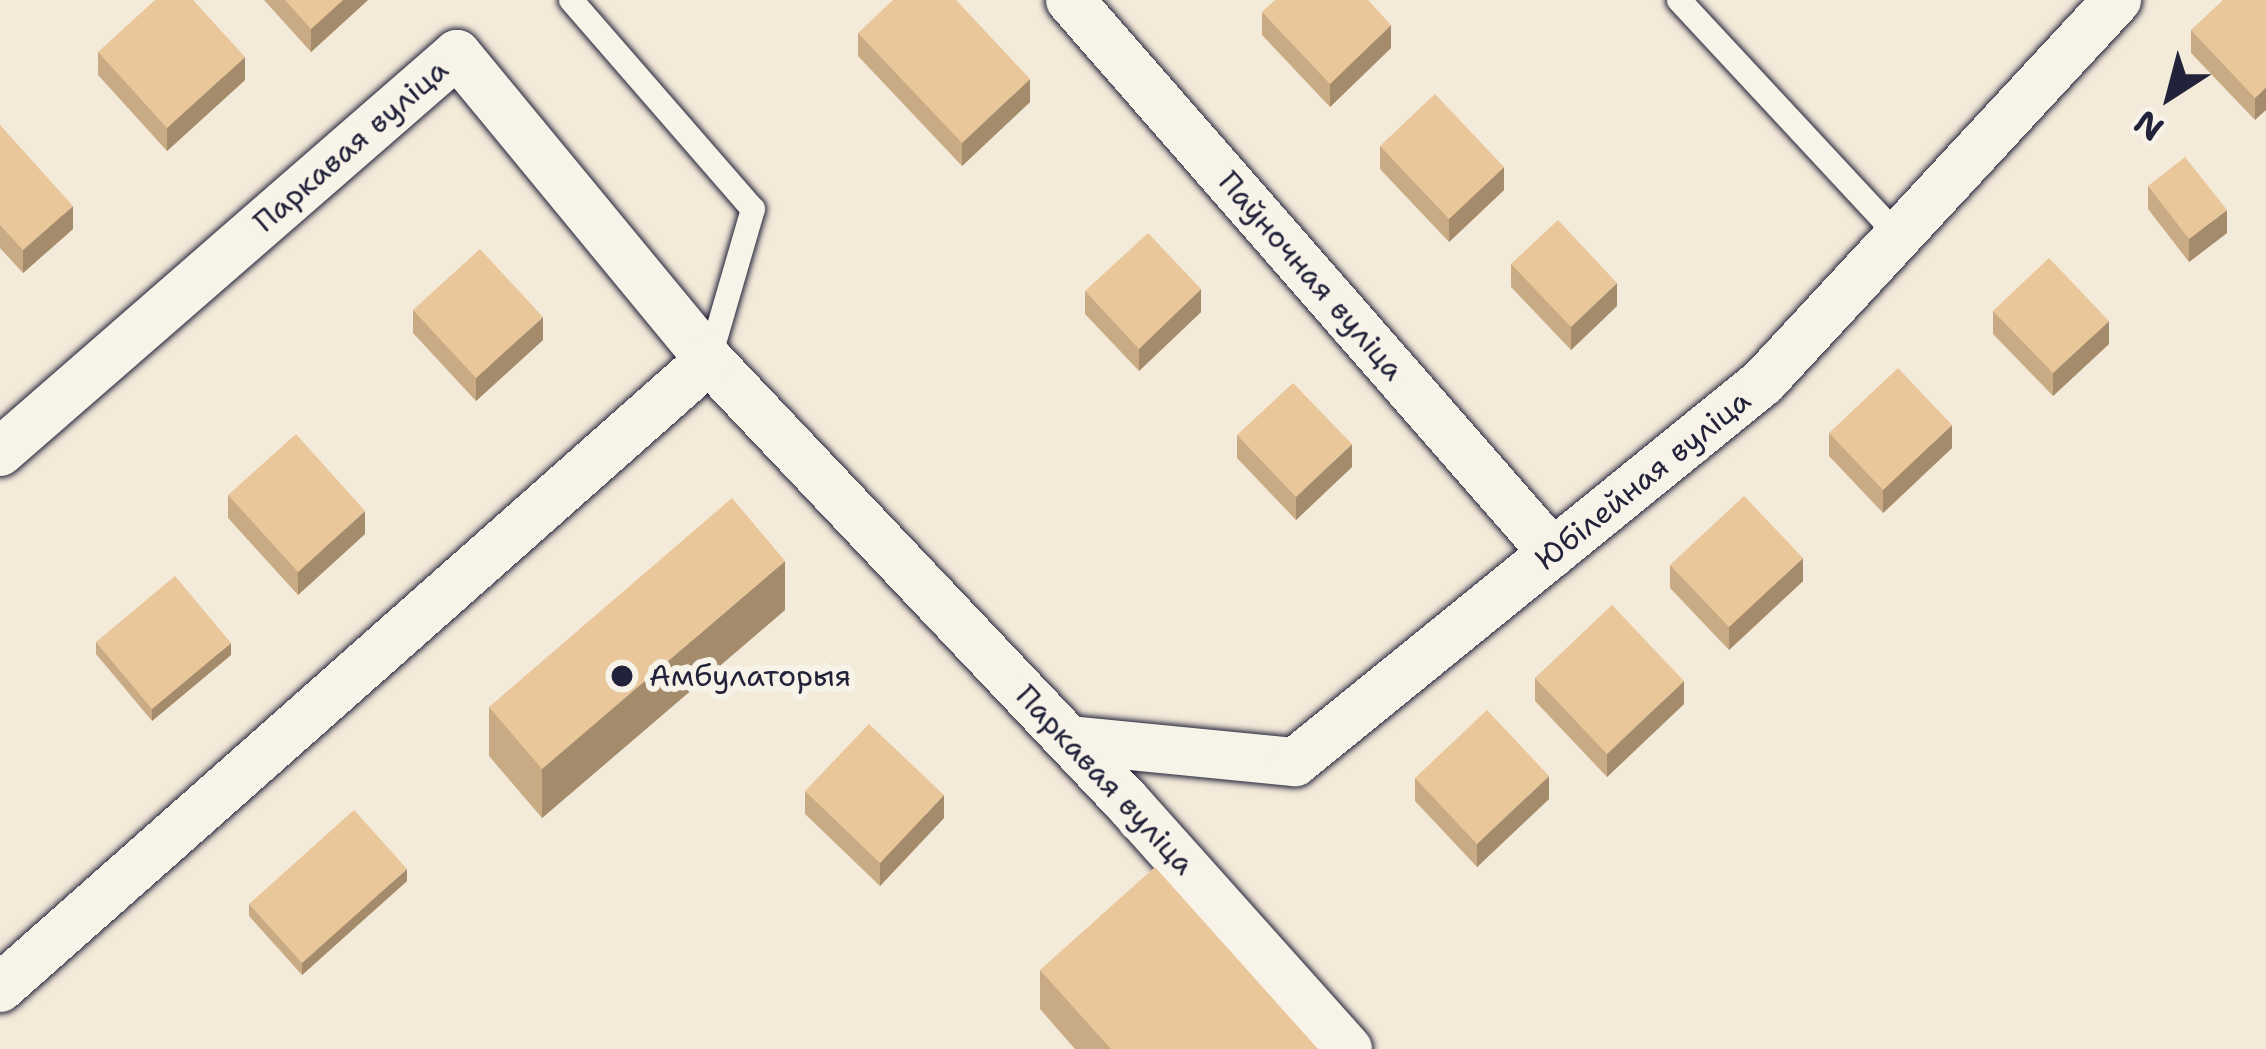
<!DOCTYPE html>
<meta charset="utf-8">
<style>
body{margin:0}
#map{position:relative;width:2266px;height:1049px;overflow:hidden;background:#f4ead9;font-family:"Shantell Sans",sans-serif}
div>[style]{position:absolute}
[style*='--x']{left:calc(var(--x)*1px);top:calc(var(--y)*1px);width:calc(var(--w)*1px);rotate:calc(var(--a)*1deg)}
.roads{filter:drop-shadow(0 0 3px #22223b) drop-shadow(0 0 3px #22223b)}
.service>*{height:24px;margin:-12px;padding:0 12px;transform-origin:12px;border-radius:12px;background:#f7f3e8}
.minor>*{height:48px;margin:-24px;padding:0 24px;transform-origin:24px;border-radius:24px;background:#f7f3e8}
.wall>*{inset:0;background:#c8ab85}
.shaded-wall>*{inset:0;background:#a38b6c}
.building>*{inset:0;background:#e9c79b}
.dots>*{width:33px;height:33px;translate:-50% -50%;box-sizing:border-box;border:6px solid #f7f3e8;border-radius:50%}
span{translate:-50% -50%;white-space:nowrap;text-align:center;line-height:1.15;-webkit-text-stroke:12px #f7f3e8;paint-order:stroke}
.street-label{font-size:30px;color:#22223b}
.poi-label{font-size:30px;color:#22223b}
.left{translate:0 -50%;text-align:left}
.north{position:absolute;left:2110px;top:36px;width:120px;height:120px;-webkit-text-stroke:9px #f7f3e8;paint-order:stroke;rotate:216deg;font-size:33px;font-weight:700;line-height:48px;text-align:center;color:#22223b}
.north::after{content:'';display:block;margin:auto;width:42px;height:54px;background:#22223b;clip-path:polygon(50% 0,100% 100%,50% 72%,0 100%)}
</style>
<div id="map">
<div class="roads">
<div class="service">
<div style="--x:571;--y:0;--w:277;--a:49"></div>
<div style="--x:753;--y:209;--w:157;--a:106.2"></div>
<div style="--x:1679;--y:0;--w:322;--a:47.1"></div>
</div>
<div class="minor">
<div style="--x:1070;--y:0;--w:734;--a:48.87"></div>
<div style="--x:0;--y:452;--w:606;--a:-41.05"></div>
<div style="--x:457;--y:54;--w:396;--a:50.5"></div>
<div style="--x:709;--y:360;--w:610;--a:46.59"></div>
<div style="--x:1128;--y:803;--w:330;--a:48.2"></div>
<div style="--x:1069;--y:740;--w:227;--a:5.6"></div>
<div style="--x:1295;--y:762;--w:603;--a:-39.08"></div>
<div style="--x:1763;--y:382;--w:521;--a:-47.18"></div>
<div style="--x:0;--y:988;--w:947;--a:-41.53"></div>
</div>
</div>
<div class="wall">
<div style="clip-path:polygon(264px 0,368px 0,311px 52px)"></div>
<div style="clip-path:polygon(2266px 0,2255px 120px,2191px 53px,2191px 30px)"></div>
<div style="clip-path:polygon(1262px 12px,1391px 48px,1330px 107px,1262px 35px)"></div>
<div style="clip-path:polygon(858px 33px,1030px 102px,962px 166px,858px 56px)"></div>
<div style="clip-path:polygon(98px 52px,245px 80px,167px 151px,98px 75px)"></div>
<div style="clip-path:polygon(0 125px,73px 229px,23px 273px,0 248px)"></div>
<div style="clip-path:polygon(1380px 146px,1504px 190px,1449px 242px,1380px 169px)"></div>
<div style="clip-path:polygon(2148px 186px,2227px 233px,2189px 262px,2148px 209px)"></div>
<div style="clip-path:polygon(1511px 264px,1617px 306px,1571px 350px,1511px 287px)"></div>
<div style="clip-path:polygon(1085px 291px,1201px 312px,1139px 371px,1085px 314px)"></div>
<div style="clip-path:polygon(413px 310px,543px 340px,476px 401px,413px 333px)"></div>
<div style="clip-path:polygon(1993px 311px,2109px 344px,2053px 396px,1993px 334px)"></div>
<div style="clip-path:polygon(1829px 433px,1952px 448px,1883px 513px,1829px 456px)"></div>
<div style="clip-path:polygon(1237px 435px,1352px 467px,1296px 520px,1237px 458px)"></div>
<div style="clip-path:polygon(228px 495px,365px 534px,298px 595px,228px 518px)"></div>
<div style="clip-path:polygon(1670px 565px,1803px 581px,1729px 650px,1670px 588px)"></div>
<div style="clip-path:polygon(785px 610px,542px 818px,489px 756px,489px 707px)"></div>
<div style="clip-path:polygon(96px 642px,231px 655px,152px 721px,96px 654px)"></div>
<div style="clip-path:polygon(1535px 678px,1684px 704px,1607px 777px,1535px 701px)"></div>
<div style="clip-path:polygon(1415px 778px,1549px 799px,1477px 867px,1415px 801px)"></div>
<div style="clip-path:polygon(805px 791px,944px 818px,880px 886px,805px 814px)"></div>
<div style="clip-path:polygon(407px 881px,302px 975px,249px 916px,249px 904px)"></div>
<div style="clip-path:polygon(1040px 970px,1318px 1049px,1075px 1049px,1040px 1009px)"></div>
</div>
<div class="shaded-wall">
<div style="clip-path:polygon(343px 0,368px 0,311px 52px,311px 29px)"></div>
<div style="clip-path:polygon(1391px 25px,1391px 48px,1330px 107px,1330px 84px)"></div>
<div style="clip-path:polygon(245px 57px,245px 80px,167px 151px,167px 128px)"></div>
<div style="clip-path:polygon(1030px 79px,1030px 102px,962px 166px,962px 143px)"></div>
<div style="clip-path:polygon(2266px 87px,2266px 110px,2255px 120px,2255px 98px)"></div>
<div style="clip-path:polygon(1504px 167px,1504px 190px,1449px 242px,1449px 219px)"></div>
<div style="clip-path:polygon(73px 206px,73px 229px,23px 273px,23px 250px)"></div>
<div style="clip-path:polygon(2227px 210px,2227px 233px,2189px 262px,2189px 239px)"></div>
<div style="clip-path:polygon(1617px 283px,1617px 306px,1571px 350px,1571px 327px)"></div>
<div style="clip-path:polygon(1201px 289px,1201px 312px,1139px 371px,1139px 349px)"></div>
<div style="clip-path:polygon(543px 317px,543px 340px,476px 401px,476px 378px)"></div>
<div style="clip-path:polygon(2109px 321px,2109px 344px,2053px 396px,2053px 373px)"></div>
<div style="clip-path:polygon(1952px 425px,1952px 448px,1883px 513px,1883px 490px)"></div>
<div style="clip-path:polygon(1352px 444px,1352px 467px,1296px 520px,1296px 497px)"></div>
<div style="clip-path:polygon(365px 511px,365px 534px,298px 595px,298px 572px)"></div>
<div style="clip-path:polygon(1803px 558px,1803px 581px,1729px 650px,1729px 627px)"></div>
<div style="clip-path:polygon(785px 561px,785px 610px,542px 818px,542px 769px)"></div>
<div style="clip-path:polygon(231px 643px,231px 655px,152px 721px,152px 709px)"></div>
<div style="clip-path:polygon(1684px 681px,1684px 704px,1607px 777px,1607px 754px)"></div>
<div style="clip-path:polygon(1549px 776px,1549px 799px,1477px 867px,1477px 844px)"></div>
<div style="clip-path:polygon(944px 795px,944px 818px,880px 886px,880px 863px)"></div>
<div style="clip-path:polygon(407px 869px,407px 881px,302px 975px,302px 963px)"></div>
</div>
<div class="building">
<div style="clip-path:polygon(155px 0,193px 0,245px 57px,167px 128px,98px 52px)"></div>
<div style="clip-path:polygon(285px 0,343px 0,311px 29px)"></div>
<div style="clip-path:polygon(893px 0,956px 0,1030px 79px,962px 143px,858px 33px)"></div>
<div style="clip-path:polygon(1275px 0,1368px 0,1391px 25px,1330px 84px,1262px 12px)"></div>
<div style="clip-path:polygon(2223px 0,2266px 0,2266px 87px,2255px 98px,2191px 30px)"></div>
<div style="clip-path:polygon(1435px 94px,1504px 167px,1449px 219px,1380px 146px)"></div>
<div style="clip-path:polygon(0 125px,73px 206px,23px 250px,0 225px)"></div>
<div style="clip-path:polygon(2185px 157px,2227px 210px,2189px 239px,2148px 186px)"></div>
<div style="clip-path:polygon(1558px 220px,1617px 283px,1571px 327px,1511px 264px)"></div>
<div style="clip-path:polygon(1148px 233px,1201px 289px,1139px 349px,1085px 291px)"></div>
<div style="clip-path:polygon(480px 249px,543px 317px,476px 378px,413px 310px)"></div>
<div style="clip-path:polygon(2049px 258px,2109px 321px,2053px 373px,1993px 311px)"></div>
<div style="clip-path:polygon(1898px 368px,1952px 425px,1883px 490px,1829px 433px)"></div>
<div style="clip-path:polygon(1293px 383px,1352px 444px,1296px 497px,1237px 435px)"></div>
<div style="clip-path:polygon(296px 434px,365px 511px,298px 572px,228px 495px)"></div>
<div style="clip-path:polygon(1744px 496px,1803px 558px,1729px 627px,1670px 565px)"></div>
<div style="clip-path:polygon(732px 498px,785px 561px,542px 769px,489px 707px)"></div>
<div style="clip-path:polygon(175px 576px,231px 643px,152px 709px,96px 642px)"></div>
<div style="clip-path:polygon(1612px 605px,1684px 681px,1607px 754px,1535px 678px)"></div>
<div style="clip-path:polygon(1487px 710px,1549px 776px,1477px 844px,1415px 778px)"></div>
<div style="clip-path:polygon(869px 724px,944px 795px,880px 863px,805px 791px)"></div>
<div style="clip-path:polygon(354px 810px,407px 869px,302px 963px,249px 904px)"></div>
<div style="clip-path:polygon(1155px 867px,1318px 1049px,1111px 1049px,1040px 970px)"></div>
</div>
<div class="dots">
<div style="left:622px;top:676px;background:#22223b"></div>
</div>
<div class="street-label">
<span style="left:351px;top:146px;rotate:-41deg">Паркавая вуліца</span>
<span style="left:1311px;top:276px;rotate:49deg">Паўночная вуліца</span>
<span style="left:1643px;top:480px;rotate:-39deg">Юбілейная вуліца</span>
<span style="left:1105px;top:780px;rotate:47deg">Паркавая вуліца</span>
</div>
<div class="poi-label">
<span class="left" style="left:649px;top:676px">Амбулаторыя</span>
</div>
<div class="north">N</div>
</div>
